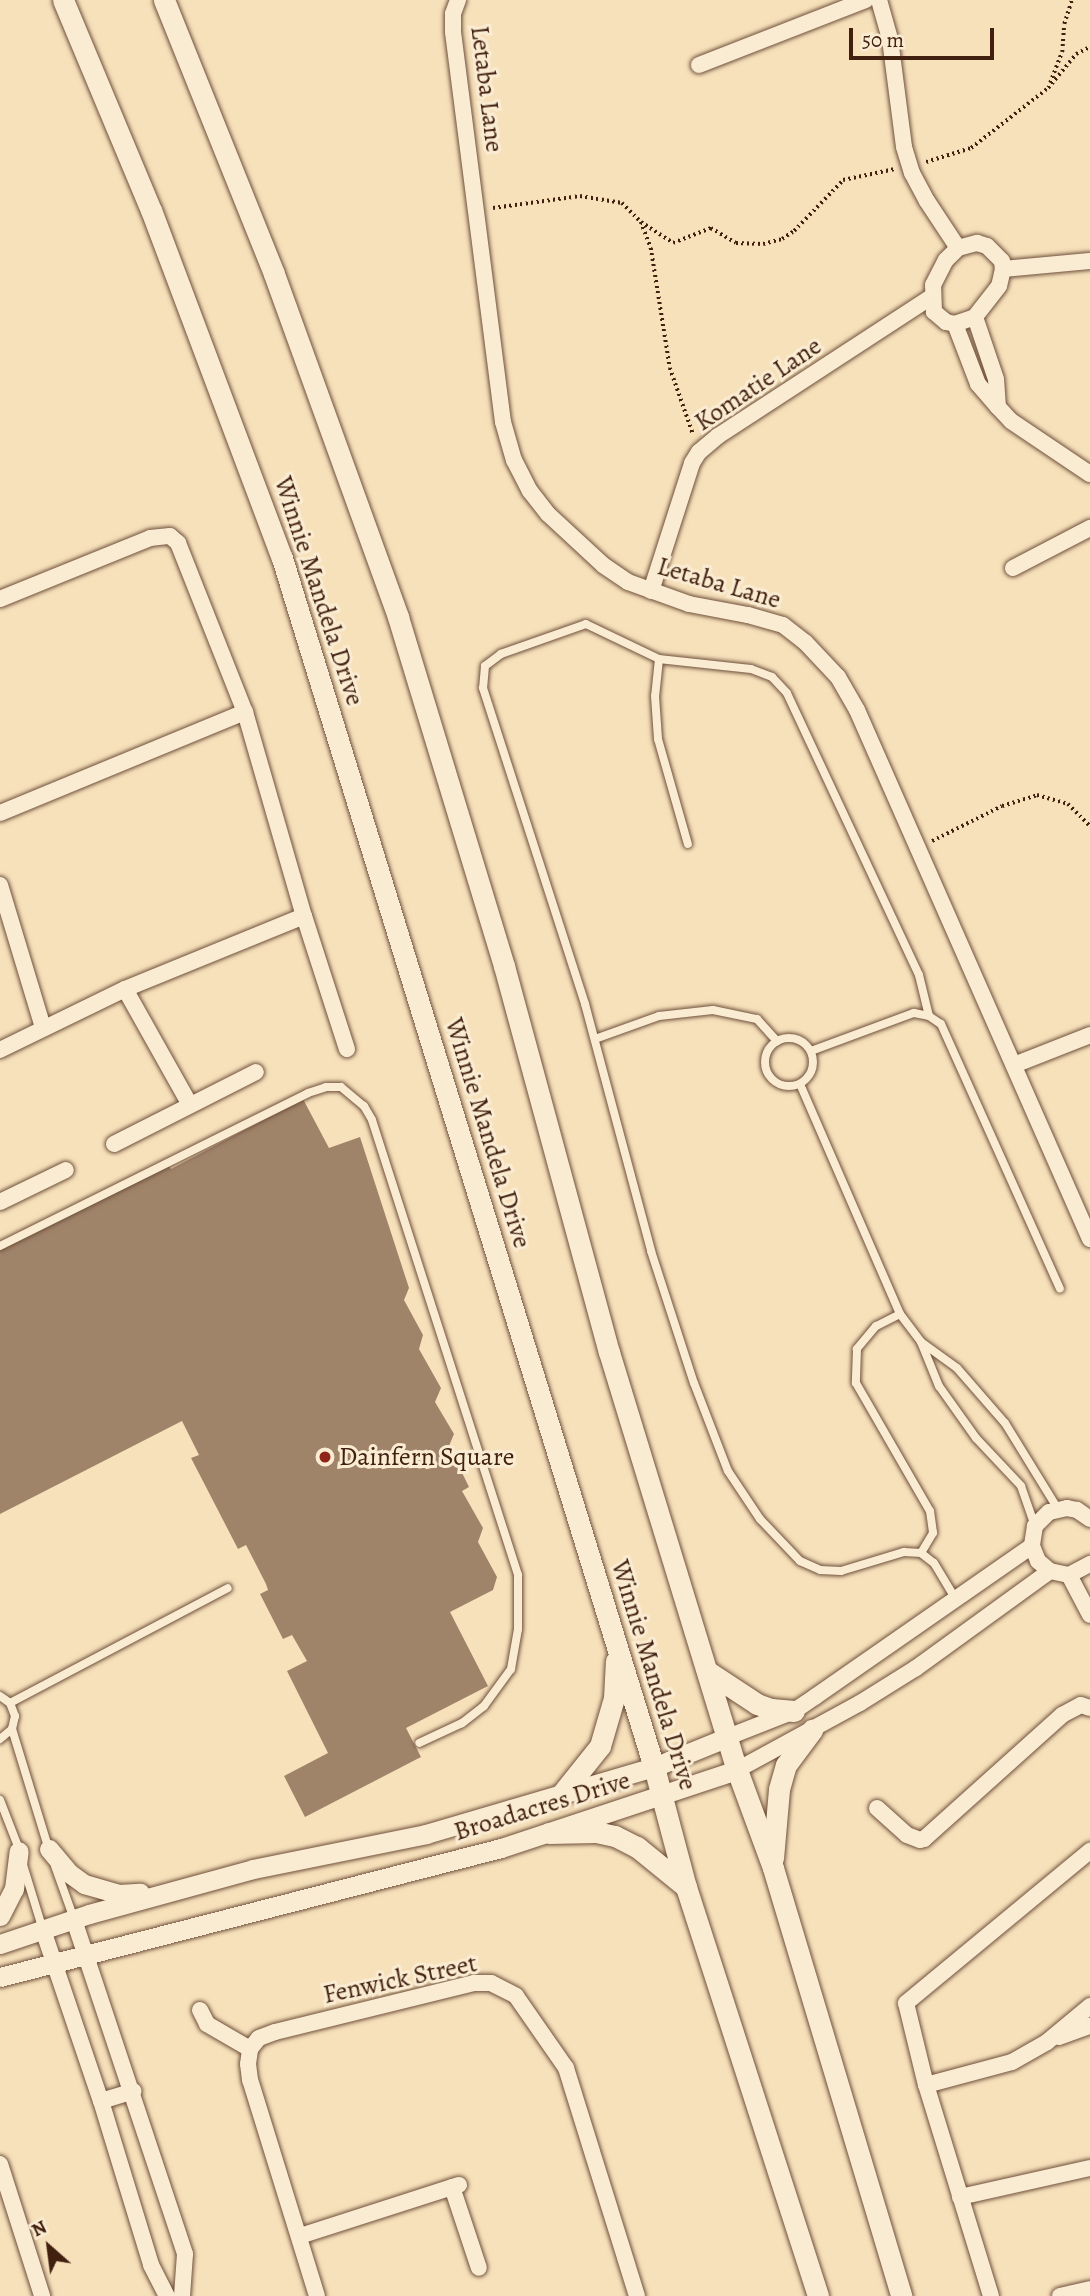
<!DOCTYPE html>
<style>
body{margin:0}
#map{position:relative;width:1090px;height:2296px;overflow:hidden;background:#f7e1bb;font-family:Alegreya,serif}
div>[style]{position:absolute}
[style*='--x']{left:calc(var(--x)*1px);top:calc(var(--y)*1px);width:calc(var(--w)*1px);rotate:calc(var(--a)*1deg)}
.building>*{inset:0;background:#a08469}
.path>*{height:3.5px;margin-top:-1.75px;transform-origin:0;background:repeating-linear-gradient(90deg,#422010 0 2px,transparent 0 5.5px)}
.roads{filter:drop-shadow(0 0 2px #6f503b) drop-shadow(0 0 2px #6f503b)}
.service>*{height:8px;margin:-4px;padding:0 4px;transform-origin:4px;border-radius:4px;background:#faecd3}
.service>.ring{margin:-4px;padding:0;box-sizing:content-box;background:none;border:8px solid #faecd3;border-radius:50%}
.minor>*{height:16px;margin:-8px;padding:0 8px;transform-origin:8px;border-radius:8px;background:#faecd3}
.tertiary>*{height:19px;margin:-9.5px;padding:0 9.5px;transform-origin:9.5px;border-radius:9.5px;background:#faecd3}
.secondary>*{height:21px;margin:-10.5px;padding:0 10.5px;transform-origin:10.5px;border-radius:10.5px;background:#faecd3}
.dots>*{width:19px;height:19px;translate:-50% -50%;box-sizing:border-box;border:4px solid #faecd3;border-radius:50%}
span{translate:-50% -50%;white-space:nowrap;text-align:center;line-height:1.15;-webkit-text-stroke:6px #faecd3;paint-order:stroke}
.street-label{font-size:26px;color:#422010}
.poi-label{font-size:26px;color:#422010}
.left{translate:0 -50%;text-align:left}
.north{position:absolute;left:14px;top:2212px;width:70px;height:70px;-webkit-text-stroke:5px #faecd3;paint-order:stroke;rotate:332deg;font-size:19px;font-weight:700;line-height:28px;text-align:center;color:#422010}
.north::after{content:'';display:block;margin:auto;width:24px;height:32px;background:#422010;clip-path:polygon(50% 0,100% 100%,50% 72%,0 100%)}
.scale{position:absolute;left:849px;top:28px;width:145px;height:32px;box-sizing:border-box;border:4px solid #422010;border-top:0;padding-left:9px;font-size:21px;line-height:24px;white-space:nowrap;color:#422010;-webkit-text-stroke:5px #faecd3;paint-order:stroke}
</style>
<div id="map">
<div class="building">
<div style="clip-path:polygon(303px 1099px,329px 1148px,360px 1137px,409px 1288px,404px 1300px,423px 1335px,419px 1349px,441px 1388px,435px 1402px,454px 1434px,449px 1446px,469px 1487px,462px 1491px,483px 1528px,478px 1542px,497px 1577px,493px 1590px,450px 1612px,488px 1686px,406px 1728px,421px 1757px,305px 1817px,284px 1776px,328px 1753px,287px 1671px,307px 1661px,292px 1635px,283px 1639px,260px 1594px,268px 1590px,266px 1584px,246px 1545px,238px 1549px,191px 1458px,199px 1455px,182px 1421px,0 1514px,0 1249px,167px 1163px,171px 1169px)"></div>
</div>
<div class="path">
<div style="--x:1050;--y:83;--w:33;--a:-69"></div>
<div style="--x:1062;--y:52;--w:28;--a:-86"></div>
<div style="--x:1064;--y:24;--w:25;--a:-72"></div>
<div style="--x:926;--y:162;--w:47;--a:-17.3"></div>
<div style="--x:971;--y:148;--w:98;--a:-37.9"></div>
<div style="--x:1048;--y:88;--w:44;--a:-50.5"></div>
<div style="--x:1076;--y:54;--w:16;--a:-27"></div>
<div style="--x:493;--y:208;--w:88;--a:-7.9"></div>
<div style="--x:580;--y:196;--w:43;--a:9.5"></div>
<div style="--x:622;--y:203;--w:27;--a:45"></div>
<div style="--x:641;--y:222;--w:28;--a:69"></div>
<div style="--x:651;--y:248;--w:121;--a:81"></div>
<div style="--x:670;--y:368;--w:70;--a:70.8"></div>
<div style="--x:641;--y:222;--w:38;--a:33"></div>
<div style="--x:673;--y:243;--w:41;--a:-21.5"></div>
<div style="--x:711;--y:228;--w:29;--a:31"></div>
<div style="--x:736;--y:243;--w:27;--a:2"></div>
<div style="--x:763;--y:244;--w:20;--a:-15"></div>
<div style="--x:782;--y:239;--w:14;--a:-34"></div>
<div style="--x:794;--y:231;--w:71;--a:-46.1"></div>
<div style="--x:843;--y:180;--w:53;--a:-11.9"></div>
<div style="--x:932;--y:841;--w:78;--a:-26.6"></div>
<div style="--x:1002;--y:806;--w:37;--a:-17"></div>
<div style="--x:1037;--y:795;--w:32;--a:16"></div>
<div style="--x:1068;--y:804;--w:31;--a:45"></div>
</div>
<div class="roads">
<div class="service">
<div style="--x:659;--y:659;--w:37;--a:96"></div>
<div style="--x:655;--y:696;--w:43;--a:86"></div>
<div style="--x:658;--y:739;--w:109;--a:74.1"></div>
<div style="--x:929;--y:1016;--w:42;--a:-103.7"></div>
<div style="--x:919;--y:975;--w:311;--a:-115.1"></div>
<div style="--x:787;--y:693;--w:22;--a:-133"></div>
<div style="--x:772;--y:677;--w:22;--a:-159"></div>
<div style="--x:751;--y:669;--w:93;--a:-173.8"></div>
<div style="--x:659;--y:659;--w:81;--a:-154.4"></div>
<div style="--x:586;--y:624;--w:90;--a:160.6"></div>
<div style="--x:501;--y:654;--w:20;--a:143"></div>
<div style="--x:485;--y:666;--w:22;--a:95"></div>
<div style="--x:483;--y:688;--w:332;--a:72.1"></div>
<div style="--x:585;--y:1004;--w:256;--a:75"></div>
<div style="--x:651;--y:1251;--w:139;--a:72"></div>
<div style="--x:694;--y:1383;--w:94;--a:68.9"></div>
<div style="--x:728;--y:1471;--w:58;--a:56.3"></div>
<div style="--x:760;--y:1519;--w:58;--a:46.4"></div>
<div style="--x:800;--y:1561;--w:22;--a:24"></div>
<div style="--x:820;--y:1570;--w:21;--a:3"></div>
<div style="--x:841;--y:1571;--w:66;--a:-16.8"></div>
<div style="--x:904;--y:1552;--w:17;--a:3"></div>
<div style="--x:921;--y:1553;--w:16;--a:38"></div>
<div style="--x:934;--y:1563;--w:41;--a:59"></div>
<div class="ring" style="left:765px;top:1038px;width:40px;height:40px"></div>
<div style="--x:595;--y:1039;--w:68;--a:-19.8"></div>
<div style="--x:659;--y:1016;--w:54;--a:-6.3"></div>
<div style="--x:713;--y:1010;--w:45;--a:11.6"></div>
<div style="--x:757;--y:1019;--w:30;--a:48"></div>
<div style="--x:811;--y:1051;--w:110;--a:-20.3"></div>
<div style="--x:914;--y:1013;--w:15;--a:11"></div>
<div style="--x:929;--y:1016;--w:14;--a:34"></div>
<div style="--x:941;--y:1024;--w:290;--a:65.8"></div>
<div style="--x:800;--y:1084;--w:251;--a:66.5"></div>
<div style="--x:900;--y:1314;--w:35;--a:53"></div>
<div style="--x:921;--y:1342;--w:48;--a:67.8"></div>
<div style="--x:939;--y:1386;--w:64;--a:54.6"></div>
<div style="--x:976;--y:1438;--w:66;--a:46.8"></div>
<div style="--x:1021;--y:1486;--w:42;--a:70.7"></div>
<div style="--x:0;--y:1246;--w:344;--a:-26.4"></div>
<div style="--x:308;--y:1093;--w:19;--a:-18"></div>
<div style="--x:326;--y:1087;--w:15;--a:0"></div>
<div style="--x:341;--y:1087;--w:30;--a:40"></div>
<div style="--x:364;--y:1106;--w:16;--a:60"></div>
<div style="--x:372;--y:1120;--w:478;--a:72.2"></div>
<div style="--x:518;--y:1575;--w:54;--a:90"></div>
<div style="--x:518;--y:1629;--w:41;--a:99.9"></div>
<div style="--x:511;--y:1669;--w:46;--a:126.1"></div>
<div style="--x:484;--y:1706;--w:28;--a:142"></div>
<div style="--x:462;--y:1723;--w:47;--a:155.1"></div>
<div style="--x:900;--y:1314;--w:27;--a:153"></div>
<div style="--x:876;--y:1326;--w:30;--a:130"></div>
<div style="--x:857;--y:1349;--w:34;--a:92"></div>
<div style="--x:856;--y:1383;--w:148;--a:60"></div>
<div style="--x:930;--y:1511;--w:22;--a:82"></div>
<div style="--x:933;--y:1533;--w:23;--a:121"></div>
<div style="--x:921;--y:1342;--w:44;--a:35.8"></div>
<div style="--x:957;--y:1368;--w:73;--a:48.9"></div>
<div style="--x:1005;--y:1423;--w:101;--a:58.4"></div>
<div style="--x:0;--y:1696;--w:12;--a:35"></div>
<div style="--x:10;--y:1703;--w:14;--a:69"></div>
<div style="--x:15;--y:1716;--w:13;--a:103"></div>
<div style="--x:12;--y:1729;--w:16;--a:140"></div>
<div style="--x:10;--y:1703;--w:246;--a:-27.8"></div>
<div style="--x:12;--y:1729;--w:127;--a:73"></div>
<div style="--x:0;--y:1800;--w:53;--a:68.8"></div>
<div style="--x:23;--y:1865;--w:68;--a:72.9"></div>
<div style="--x:55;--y:1866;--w:56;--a:70.3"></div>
</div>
<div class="minor">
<div style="--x:458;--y:0;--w:15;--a:110"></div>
<div style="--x:453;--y:14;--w:18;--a:90"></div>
<div style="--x:453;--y:32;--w:393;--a:82.7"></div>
<div style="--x:503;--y:422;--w:40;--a:74"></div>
<div style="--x:514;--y:460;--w:35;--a:63"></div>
<div style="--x:530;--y:491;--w:29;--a:52"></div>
<div style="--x:548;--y:514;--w:75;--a:42.8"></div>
<div style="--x:603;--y:565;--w:30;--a:34"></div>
<div style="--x:628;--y:582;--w:65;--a:19.8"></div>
<div style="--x:689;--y:604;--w:60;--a:10.6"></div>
<div style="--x:748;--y:615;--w:36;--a:16"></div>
<div style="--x:783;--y:625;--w:28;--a:38"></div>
<div style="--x:805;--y:642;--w:48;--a:46.7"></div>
<div style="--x:838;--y:677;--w:38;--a:60"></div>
<div style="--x:857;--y:710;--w:578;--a:66.23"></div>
<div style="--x:879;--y:0;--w:41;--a:74.2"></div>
<div style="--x:890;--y:39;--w:109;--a:82.6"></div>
<div style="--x:904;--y:147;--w:27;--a:73"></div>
<div style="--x:912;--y:173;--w:32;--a:62"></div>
<div style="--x:927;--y:201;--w:56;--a:56.6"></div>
<div style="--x:699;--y:65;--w:179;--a:-21.3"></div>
<div style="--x:977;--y:243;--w:10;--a:17"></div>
<div style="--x:987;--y:246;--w:21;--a:45"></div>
<div style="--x:1002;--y:261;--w:8;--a:83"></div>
<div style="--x:1003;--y:269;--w:17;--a:103"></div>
<div style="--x:999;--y:286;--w:39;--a:128"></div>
<div style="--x:975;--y:317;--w:21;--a:161"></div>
<div style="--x:955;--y:324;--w:9;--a:-167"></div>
<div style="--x:946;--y:322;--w:16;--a:-140"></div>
<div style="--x:934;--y:312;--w:27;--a:-92"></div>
<div style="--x:933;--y:285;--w:28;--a:-63"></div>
<div style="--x:946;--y:260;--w:17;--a:-45"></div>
<div style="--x:958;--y:248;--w:20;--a:-15"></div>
<div style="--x:1003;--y:269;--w:87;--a:-5.3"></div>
<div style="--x:975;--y:317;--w:65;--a:71.3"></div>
<div style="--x:996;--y:379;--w:28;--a:86"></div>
<div style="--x:955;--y:324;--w:64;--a:69"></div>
<div style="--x:978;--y:384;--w:30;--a:49"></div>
<div style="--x:998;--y:407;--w:19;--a:47"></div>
<div style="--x:1011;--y:421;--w:95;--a:33.9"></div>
<div style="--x:1013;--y:568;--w:87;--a:-27.5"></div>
<div style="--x:651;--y:591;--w:134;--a:-72.2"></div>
<div style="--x:692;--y:463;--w:13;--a:-58"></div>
<div style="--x:699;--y:452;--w:25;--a:-40"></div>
<div style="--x:718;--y:436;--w:254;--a:-33.1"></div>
<div style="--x:0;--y:599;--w:162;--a:-22.1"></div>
<div style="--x:150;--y:538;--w:20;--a:-6"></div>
<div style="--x:170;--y:536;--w:11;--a:41"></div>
<div style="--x:178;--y:543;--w:182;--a:68.4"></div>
<div style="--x:245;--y:712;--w:212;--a:73.9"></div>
<div style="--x:304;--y:916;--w:193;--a:157.8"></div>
<div style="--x:125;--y:989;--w:139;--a:154"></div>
<div style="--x:0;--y:813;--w:265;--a:-22.4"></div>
<div style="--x:0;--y:885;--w:148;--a:73.2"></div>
<div style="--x:304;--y:916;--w:140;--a:72.1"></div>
<div style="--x:125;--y:989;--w:133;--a:60.7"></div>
<div style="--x:1014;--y:1065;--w:82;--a:-21.5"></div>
<div style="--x:114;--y:1144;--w:159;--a:-26.9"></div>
<div style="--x:0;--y:1202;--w:73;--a:-25.9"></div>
<div style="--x:1090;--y:1519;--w:16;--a:-145"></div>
<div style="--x:1077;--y:1510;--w:10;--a:-169"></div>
<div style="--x:1067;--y:1508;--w:18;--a:167"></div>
<div style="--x:1049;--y:1512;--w:20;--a:135"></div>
<div style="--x:1035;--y:1526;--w:20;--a:99"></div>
<div style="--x:1032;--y:1546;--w:16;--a:68"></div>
<div style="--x:1038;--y:1561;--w:16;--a:40"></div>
<div style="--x:1050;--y:1571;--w:19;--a:12"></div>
<div style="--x:1069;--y:1575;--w:24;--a:-28"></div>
<div style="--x:1069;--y:1575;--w:45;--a:62.3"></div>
<div style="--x:728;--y:1737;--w:71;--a:-21.5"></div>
<div style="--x:794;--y:1711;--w:27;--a:-34"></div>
<div style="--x:816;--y:1696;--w:263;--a:-34.8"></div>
<div style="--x:737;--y:1770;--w:140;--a:-28.6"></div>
<div style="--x:860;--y:1703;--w:66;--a:-32"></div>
<div style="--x:916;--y:1668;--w:165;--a:-35.9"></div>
<div style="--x:877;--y:1808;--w:40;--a:42"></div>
<div style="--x:907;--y:1835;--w:14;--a:21"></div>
<div style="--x:920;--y:1840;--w:4;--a:-14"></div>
<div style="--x:924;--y:1839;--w:186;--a:-41.9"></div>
<div style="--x:1062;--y:1715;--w:21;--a:-28"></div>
<div style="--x:1081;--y:1705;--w:9;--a:18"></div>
<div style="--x:74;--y:1920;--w:352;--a:71.6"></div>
<div style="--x:185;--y:2254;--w:42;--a:94.1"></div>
<div style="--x:43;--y:1930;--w:181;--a:71.3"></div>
<div style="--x:101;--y:2101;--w:171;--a:73"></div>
<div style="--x:151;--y:2265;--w:35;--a:63"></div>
<div style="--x:200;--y:2010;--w:16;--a:63"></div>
<div style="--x:207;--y:2024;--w:50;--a:30.2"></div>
<div style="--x:1059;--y:2037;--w:33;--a:-20"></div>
<div style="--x:926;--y:2085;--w:89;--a:-15"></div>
<div style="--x:1012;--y:2062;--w:40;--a:-29.7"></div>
<div style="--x:1047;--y:2042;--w:56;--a:-39.9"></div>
<div style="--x:101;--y:2101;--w:34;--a:-17"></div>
<div style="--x:0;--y:2164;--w:139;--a:72.3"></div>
<div style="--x:452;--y:2187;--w:85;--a:71.6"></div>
<div style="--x:960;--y:2197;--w:133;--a:-12.6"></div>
<div style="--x:300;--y:2236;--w:167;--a:-17.8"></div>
<div style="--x:317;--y:2296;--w:226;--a:-107.2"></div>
<div style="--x:250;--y:2080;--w:16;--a:-97"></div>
<div style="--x:248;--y:2064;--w:15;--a:-82"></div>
<div style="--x:250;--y:2049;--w:14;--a:-51"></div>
<div style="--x:259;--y:2038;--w:17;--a:-21"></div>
<div style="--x:275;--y:2032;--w:205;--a:-13.8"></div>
<div style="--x:474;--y:1983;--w:17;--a:0"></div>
<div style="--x:491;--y:1983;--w:28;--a:27"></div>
<div style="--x:516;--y:1996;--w:88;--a:55.2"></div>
<div style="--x:566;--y:2068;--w:239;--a:72.7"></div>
<div style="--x:991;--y:2296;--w:221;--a:-107.1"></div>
<div style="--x:926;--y:2085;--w:84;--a:-103.7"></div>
<div style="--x:906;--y:2003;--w:239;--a:-39.6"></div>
<div style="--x:1060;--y:2296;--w:31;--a:-13"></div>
</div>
<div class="tertiary">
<div style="--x:49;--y:1849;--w:31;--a:50"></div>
<div style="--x:69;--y:1873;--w:19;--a:36"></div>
<div style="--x:84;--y:1884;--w:35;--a:16"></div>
<div style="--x:118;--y:1894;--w:22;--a:-3"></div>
<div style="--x:0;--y:1916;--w:30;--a:-63"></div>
<div style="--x:14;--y:1889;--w:38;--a:-83"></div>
<div style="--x:0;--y:1944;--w:94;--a:-18.6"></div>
<div style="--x:89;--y:1914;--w:170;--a:-15.3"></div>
<div style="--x:253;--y:1869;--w:177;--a:-11.4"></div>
<div style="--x:426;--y:1834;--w:238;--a:-16.4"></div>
<div style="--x:654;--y:1767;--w:80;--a:-22.1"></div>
<div style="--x:0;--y:1977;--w:517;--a:-14.44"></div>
<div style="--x:501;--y:1848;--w:249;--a:-18.3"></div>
</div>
<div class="secondary">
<div style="--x:63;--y:0;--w:228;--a:67.3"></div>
<div style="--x:151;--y:210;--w:372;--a:69.4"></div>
<div style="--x:282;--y:558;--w:1265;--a:72.9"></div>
<div style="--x:654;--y:1767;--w:124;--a:75.1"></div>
<div style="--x:686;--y:1887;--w:430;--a:72.1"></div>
<div style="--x:164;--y:0;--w:295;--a:68.1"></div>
<div style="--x:274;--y:274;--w:365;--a:70.1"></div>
<div style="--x:398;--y:617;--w:365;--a:73.1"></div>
<div style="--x:504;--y:966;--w:400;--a:74.8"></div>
<div style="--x:609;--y:1352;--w:437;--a:73"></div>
<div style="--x:737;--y:1770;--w:104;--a:69.8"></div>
<div style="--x:773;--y:1868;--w:447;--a:73.3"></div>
<div style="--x:707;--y:1671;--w:60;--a:33.4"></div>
<div style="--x:757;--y:1704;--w:15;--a:20"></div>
<div style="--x:771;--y:1709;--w:23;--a:5"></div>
<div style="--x:560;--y:1796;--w:64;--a:-51.3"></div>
<div style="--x:600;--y:1746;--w:50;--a:-73.7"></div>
<div style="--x:614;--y:1698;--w:37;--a:-87"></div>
<div style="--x:549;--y:1833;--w:47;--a:-1.2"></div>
<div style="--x:596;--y:1832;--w:19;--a:12"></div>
<div style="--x:615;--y:1836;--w:25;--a:27"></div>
<div style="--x:637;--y:1847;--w:63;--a:39.2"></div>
<div style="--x:773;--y:1858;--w:69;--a:-85"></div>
<div style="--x:779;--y:1789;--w:25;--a:-74"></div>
<div style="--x:786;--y:1765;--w:44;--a:-53.4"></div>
</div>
</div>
<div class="dots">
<div style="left:325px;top:1457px;background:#8f2418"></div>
</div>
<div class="street-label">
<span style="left:487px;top:89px;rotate:83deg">Letaba Lane</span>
<span style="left:758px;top:384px;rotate:-34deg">Komatie Lane</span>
<span style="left:719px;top:583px;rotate:16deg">Letaba Lane</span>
<span style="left:319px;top:591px;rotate:72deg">Winnie Mandela Drive</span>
<span style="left:488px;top:1133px;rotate:73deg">Winnie Mandela Drive</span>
<span style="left:654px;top:1675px;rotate:73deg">Winnie Mandela Drive</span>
<span style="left:542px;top:1806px;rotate:-17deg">Broadacres Drive</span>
<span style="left:400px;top:1979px;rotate:-12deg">Fenwick Street</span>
</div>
<div class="poi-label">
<span class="left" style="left:339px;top:1457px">Dainfern Square</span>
</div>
<div class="north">N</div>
<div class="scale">50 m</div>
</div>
